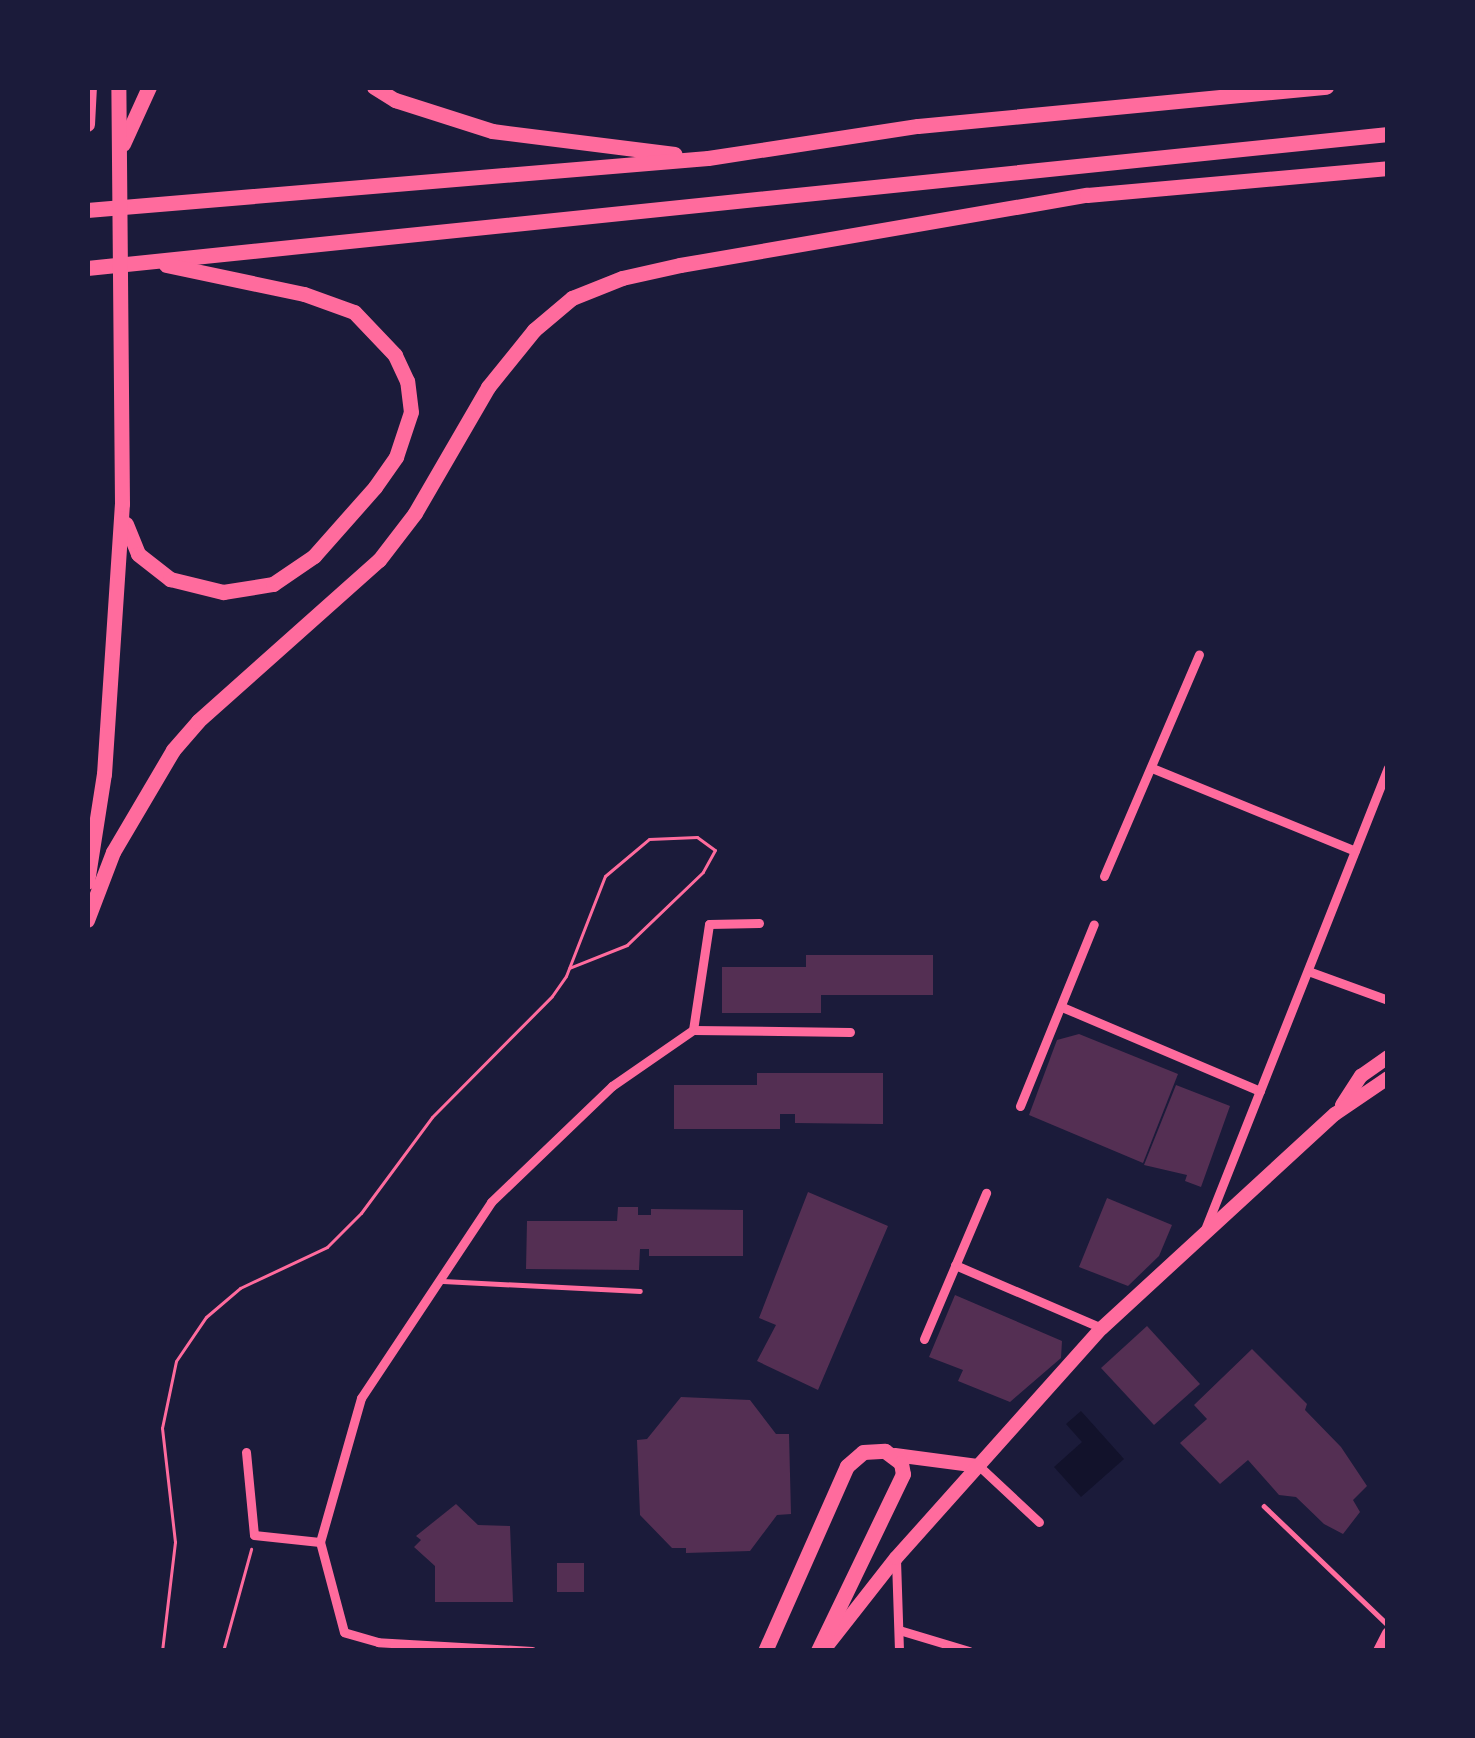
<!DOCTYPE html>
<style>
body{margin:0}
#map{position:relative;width:1475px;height:1738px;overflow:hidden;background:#1b1b3a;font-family:"DejaVu Sans",sans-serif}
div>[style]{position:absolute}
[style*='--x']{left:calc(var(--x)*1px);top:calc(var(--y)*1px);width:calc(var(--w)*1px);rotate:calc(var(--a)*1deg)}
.water>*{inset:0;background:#12122b}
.building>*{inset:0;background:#542f53}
.path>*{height:3px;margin:-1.5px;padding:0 1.5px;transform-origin:1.5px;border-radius:1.5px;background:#ff6b9d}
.service>*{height:4.5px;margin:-2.25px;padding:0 2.25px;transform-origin:2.25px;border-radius:2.25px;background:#ff6b9d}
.minor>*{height:9px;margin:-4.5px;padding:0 4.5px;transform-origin:4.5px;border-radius:4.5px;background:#ff6b9d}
.tertiary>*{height:12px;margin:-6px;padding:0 6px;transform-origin:6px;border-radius:6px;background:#ff6b9d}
.secondary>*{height:14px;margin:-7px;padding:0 7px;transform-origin:7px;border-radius:7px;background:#ff6b9d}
.primary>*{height:15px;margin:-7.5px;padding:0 7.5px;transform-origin:7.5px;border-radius:7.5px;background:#ff6b9d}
.trunk>*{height:15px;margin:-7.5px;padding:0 7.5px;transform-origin:7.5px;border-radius:7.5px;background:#ff6b9d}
span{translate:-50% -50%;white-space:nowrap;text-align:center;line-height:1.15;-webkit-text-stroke:9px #1b1b3a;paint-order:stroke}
.frame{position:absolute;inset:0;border:90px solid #1b1b3a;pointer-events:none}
</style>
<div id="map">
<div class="water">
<div style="clip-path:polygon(1081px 1411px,1124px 1459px,1081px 1497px,1054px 1467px,1082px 1442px,1066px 1424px)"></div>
</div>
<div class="building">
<div style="clip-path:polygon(806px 955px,933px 955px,933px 995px,821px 995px,821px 1013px,722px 1013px,722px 967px,806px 967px)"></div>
<div style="clip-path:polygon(1079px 1034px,1178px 1074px,1143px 1163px,1029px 1115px,1057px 1040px)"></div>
<div style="clip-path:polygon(757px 1073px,883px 1073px,883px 1124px,795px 1123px,795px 1114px,780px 1114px,780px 1129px,674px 1129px,674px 1085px,757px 1085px)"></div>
<div style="clip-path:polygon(1176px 1085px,1230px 1106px,1201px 1187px,1185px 1181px,1187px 1175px,1144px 1165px)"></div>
<div style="clip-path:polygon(808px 1192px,888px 1226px,818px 1390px,757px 1361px,776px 1325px,759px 1318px)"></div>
<div style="clip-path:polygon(1107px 1198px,1172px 1225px,1159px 1256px,1128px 1286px,1079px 1267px)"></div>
<div style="clip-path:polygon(618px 1207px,638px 1207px,638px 1215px,651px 1215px,651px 1209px,743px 1210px,743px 1256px,649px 1256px,649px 1249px,640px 1249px,639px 1270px,526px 1269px,527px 1221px,617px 1221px)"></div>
<div style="clip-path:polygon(955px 1295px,1062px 1341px,1061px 1358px,1010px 1402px,958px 1381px,963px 1370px,929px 1357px)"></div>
<div style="clip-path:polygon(1147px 1326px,1200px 1384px,1154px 1425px,1101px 1368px)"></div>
<div style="clip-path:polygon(1252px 1349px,1307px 1404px,1305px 1410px,1341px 1447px,1367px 1486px,1353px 1500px,1360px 1512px,1343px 1534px,1324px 1524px,1296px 1497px,1279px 1495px,1248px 1460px,1220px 1484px,1180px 1443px,1207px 1419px,1194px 1405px)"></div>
<div style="clip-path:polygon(681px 1397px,750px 1400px,776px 1434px,789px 1434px,791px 1514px,777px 1515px,750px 1551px,686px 1553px,686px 1548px,672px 1548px,640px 1515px,637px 1440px,647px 1439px)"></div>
<div style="clip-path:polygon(456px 1504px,478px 1525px,510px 1526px,513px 1602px,435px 1602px,435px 1566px,414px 1547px,421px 1540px,416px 1536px)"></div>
<div style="clip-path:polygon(557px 1563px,584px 1563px,584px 1592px,557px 1592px)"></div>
</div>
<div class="path">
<div style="--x:162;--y:1651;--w:110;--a:-83.2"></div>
<div style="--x:175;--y:1542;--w:115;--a:-96.5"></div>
<div style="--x:162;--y:1428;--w:68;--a:-78.2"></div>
<div style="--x:176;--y:1361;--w:53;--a:-55.7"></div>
<div style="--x:206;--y:1317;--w:45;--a:-40.5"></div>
<div style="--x:240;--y:1288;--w:96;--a:-25.2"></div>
<div style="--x:327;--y:1247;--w:48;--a:-45"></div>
<div style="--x:361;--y:1213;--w:119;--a:-53.5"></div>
<div style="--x:432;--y:1117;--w:170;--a:-45.2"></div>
<div style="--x:552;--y:996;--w:24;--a:-55"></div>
<div style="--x:566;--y:976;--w:107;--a:-68.7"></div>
<div style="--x:605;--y:876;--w:57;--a:-40.1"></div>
<div style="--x:649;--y:839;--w:48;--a:-2.4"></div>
<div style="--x:697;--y:837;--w:22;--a:36"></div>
<div style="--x:715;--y:850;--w:25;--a:119"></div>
<div style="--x:703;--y:872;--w:105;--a:136.2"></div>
<div style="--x:627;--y:945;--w:62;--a:158.4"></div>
<div style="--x:223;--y:1651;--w:106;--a:-74.6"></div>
</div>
<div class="service">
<div style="--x:443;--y:1281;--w:197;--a:2.9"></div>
<div style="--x:1264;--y:1506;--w:172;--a:43.8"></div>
</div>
<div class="minor">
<div style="--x:1152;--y:768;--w:219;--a:22.2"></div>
<div style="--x:1104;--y:876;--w:241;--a:-66.8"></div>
<div style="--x:1308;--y:971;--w:85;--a:19.9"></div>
<div style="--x:1062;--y:1007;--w:215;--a:23"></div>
<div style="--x:693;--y:1030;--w:107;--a:-81.4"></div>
<div style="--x:709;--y:924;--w:50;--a:-1.1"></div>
<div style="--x:1020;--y:1106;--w:196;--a:-67.9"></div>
<div style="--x:1204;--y:1232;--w:499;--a:-68.4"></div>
<div style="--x:955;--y:1265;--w:160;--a:23.2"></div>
<div style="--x:924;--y:1339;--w:159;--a:-67"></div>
<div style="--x:246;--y:1452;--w:83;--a:84.5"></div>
<div style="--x:254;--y:1535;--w:66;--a:6.1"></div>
<div style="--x:979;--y:1466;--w:82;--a:43"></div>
<div style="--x:896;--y:1560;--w:91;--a:88.1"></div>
<div style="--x:899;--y:1630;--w:73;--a:16.7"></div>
<div style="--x:532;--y:1651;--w:154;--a:-176.7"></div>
<div style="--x:378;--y:1642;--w:35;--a:-164"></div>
<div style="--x:344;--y:1632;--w:93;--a:-104.9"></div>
<div style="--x:320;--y:1542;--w:150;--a:-74.1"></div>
<div style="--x:361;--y:1398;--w:235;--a:-56.4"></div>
<div style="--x:491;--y:1202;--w:168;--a:-43.8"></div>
<div style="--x:612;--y:1086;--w:98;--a:-34.7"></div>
<div style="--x:693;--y:1030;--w:157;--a:0.7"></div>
</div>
<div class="tertiary">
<div style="--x:1379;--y:1651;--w:20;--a:-63"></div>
</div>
<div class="secondary">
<div style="--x:1342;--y:1105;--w:35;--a:-57"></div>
<div style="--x:1361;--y:1076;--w:33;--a:-35"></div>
<div style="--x:895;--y:1455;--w:85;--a:7.5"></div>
<div style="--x:823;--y:1651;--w:118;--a:-51.9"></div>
<div style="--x:896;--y:1558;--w:309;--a:-48.2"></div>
<div style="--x:1102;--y:1328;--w:316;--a:-42.6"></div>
<div style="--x:1335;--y:1114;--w:64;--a:-34.2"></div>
</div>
<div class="primary">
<div style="--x:765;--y:1651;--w:202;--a:-66.1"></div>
<div style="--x:847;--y:1466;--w:21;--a:-41"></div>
<div style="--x:863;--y:1452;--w:22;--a:-3"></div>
<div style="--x:885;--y:1451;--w:20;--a:37"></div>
<div style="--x:901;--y:1463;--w:11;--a:80"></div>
<div style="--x:903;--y:1474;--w:196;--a:115.7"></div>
</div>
<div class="trunk">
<div style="--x:374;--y:87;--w:25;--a:32"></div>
<div style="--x:395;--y:100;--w:102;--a:17.7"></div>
<div style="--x:492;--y:131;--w:184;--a:7.2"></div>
<div style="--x:87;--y:124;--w:37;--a:-87"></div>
<div style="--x:123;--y:144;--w:63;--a:-65.5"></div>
<div style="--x:87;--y:210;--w:623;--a:-4.79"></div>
<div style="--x:708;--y:158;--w:212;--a:-8.7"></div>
<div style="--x:918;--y:126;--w:410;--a:-5.5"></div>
<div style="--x:87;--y:268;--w:1308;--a:-5.88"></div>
<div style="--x:126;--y:524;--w:32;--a:68"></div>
<div style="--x:138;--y:554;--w:41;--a:38"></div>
<div style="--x:170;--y:579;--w:55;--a:13.8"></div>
<div style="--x:223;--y:592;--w:51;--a:-9.1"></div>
<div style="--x:273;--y:584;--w:50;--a:-34.3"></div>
<div style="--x:314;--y:556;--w:92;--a:-48.5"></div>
<div style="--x:375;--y:487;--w:37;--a:-55"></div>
<div style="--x:396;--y:457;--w:47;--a:-71.6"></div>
<div style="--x:411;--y:412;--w:31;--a:-97"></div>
<div style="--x:407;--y:381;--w:29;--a:-115"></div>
<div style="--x:395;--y:355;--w:59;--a:-133.6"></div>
<div style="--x:354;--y:312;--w:53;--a:-160.2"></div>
<div style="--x:304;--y:294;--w:141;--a:-168.1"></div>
<div style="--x:87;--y:882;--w:109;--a:-81.1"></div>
<div style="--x:104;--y:774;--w:271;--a:-86.2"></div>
<div style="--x:122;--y:504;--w:417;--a:-90.5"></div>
<div style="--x:87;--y:920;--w:73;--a:-69.1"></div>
<div style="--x:113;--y:852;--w:118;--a:-59.5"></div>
<div style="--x:173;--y:750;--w:38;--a:-49"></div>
<div style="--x:198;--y:721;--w:242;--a:-41.7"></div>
<div style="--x:379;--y:560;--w:59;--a:-52.5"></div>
<div style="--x:415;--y:513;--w:146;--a:-59.9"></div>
<div style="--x:488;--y:387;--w:73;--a:-51.1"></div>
<div style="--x:534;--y:330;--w:50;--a:-40.1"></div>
<div style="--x:572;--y:298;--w:54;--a:-21.8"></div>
<div style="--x:622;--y:278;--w:59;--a:-12.6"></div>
<div style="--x:680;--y:265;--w:413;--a:-9.8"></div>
<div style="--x:1087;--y:195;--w:302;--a:-5.1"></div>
</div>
<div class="frame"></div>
</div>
